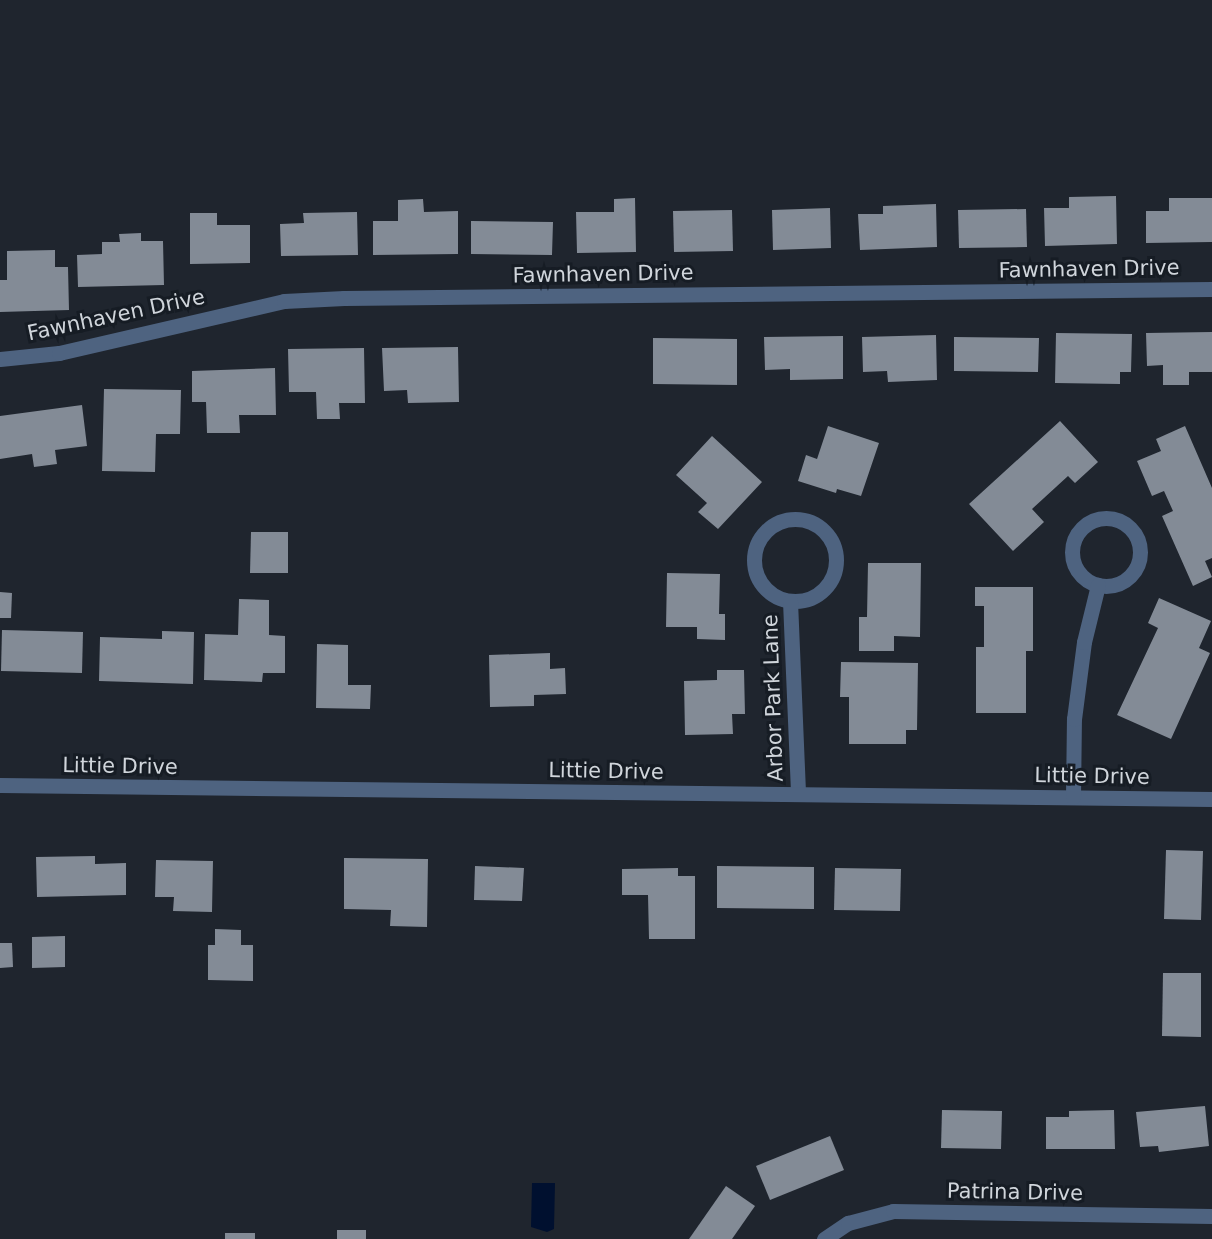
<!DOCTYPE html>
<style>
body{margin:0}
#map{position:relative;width:1212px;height:1239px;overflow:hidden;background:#1f252e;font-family:"DejaVu Sans",sans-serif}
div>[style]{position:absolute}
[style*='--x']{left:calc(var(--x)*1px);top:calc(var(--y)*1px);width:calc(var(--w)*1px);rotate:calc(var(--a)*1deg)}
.water>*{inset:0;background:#00102f}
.building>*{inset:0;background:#838b96}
.minor>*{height:15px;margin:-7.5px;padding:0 7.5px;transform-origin:7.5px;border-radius:7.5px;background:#4e6380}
.minor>.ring{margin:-7.5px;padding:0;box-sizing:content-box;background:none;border:15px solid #4e6380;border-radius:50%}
span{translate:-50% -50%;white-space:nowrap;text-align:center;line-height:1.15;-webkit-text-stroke:6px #161c24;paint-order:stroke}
.street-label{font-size:21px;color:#d0d5db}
</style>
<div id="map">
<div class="water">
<div style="clip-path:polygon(532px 1183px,555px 1183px,554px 1229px,547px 1232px,531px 1227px)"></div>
</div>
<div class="building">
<div style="clip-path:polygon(1116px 196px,1117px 244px,1045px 246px,1044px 208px,1069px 208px,1069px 197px)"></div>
<div style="clip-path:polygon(635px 198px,636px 252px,577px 253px,576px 212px,614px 212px,614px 199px)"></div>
<div style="clip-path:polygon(1169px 198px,1212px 198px,1212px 242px,1146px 243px,1146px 211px,1169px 211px)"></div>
<div style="clip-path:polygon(423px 199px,424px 212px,458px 211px,458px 254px,373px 255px,373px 221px,398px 221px,398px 200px)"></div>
<div style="clip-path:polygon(936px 204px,937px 247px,860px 250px,858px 214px,883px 214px,883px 206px)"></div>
<div style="clip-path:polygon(830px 208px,831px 248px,773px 250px,772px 210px)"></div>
<div style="clip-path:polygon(1026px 209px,1027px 247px,959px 248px,958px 210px)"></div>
<div style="clip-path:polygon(732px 210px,733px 251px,674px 252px,673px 211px)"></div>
<div style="clip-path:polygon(357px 212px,358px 255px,281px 256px,280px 224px,304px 223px,303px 213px)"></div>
<div style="clip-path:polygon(190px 213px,217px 213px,217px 225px,250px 225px,250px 263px,190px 264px)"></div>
<div style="clip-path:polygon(471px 221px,553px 222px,552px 255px,471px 254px)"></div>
<div style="clip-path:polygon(141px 233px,141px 241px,163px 241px,164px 285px,78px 287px,77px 255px,102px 254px,102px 242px,120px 242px,119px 234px)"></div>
<div style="clip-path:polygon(55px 250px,55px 267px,68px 267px,69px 310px,0 312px,0 280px,7px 280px,7px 251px)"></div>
<div style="clip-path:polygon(1212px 332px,1212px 372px,1189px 372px,1189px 385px,1163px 385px,1163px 365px,1147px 366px,1146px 333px)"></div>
<div style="clip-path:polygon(1056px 333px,1132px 334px,1131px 372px,1120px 372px,1120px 384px,1055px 383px)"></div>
<div style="clip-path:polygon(936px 335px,937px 380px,888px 382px,887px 371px,863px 372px,862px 337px)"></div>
<div style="clip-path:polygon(843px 336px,843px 379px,790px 380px,790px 369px,765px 370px,764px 337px)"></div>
<div style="clip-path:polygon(954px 337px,1039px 338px,1038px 372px,954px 371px)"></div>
<div style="clip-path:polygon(653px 338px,737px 339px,737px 385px,653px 384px)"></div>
<div style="clip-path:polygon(458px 347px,459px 402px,408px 403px,407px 390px,384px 391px,382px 348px)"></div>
<div style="clip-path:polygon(364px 348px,365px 403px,339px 403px,340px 419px,317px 419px,316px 392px,289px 392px,288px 349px)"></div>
<div style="clip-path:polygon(275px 368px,276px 415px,239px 415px,240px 433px,207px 433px,206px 402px,192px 402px,192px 371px)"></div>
<div style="clip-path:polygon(104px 389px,181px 390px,180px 434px,156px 434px,155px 472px,102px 471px)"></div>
<div style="clip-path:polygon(82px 405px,87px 446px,55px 450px,57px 464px,34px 467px,32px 454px,0 459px,0 416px)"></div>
<div style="clip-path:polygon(1060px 421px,1098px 462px,1075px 483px,1068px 476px,1032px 509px,1044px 522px,1013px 551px,969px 504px)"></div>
<div style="clip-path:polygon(828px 426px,879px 443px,861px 496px,837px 489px,836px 493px,798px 481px,806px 455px,817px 459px)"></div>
<div style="clip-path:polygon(1185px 426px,1212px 488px,1212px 558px,1205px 561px,1212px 577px,1193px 586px,1162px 516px,1173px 511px,1164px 491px,1152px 496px,1137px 461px,1161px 451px,1156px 439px)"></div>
<div style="clip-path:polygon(712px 436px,762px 482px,718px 529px,698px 512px,707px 503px,676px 475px)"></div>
<div style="clip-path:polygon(251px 532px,288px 532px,288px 573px,250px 573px)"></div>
<div style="clip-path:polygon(868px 563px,921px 563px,920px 637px,894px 636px,894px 651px,859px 651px,859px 617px,867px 617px)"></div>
<div style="clip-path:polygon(667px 573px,720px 574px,719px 614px,725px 614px,725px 640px,697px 639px,697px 627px,666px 627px)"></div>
<div style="clip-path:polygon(975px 587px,1033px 587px,1033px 651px,1026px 651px,1026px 713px,976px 713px,976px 647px,984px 647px,984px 606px,975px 606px)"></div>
<div style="clip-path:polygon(0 592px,12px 593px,11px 618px,0 618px)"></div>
<div style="clip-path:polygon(1159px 598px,1211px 621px,1199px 648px,1210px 653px,1171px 739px,1117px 715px,1158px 628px,1148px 623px)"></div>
<div style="clip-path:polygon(239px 599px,269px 600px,269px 635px,285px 636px,285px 673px,263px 673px,262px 682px,204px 680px,205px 634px,238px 635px)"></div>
<div style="clip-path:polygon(2px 630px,83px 632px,82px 673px,1px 671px)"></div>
<div style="clip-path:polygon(162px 631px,194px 632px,193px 684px,99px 681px,100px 637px,162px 639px)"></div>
<div style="clip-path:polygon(317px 644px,348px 645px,348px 685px,371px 685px,370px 709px,316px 708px)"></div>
<div style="clip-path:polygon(550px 653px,550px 669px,565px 668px,566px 694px,534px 695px,534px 706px,490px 707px,489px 655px)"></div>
<div style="clip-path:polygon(841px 662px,918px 663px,917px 730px,906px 730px,906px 744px,849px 744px,849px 697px,840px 697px)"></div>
<div style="clip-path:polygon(717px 670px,744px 670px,745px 714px,732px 714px,733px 734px,685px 735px,684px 681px,717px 680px)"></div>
<div style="clip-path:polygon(1166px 850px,1203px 851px,1201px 920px,1164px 919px)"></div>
<div style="clip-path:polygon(95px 856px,95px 864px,126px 863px,126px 895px,37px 897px,36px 857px)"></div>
<div style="clip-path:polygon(344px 858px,428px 859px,427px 927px,390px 926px,391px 910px,344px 909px)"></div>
<div style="clip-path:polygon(156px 860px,213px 861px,212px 912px,173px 911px,174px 897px,155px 897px)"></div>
<div style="clip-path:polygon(475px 866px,524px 868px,522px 901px,474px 900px)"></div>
<div style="clip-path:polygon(717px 866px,814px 867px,814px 909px,717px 908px)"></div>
<div style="clip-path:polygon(678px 868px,678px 876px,695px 876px,695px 939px,649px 939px,648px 895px,622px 895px,622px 869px)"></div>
<div style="clip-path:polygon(835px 868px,901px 869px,900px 911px,834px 910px)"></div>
<div style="clip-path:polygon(215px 929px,241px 930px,241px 945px,253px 945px,253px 981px,208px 980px,208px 945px,215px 945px)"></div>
<div style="clip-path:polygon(65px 936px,65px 967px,32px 968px,32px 937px)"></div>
<div style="clip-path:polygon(0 943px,12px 943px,13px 967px,0 968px)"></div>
<div style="clip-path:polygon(1163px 973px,1201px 973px,1201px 1037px,1162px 1036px)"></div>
<div style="clip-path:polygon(1205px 1106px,1209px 1146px,1159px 1152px,1158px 1146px,1140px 1147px,1136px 1112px)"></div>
<div style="clip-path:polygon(942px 1110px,1002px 1111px,1001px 1149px,941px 1148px)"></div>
<div style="clip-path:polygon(1114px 1110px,1115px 1149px,1046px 1149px,1046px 1117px,1069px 1117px,1069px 1111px)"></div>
<div style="clip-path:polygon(830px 1136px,844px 1170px,770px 1200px,756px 1166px)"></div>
<div style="clip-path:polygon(726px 1186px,755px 1206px,732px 1239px,689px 1239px)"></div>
<div style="clip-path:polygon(337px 1230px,366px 1230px,366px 1239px,337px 1239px)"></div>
<div style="clip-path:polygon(225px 1233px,255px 1233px,255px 1239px,225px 1239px)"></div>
</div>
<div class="minor">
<div style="--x:0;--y:359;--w:59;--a:-5.8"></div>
<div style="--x:59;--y:353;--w:231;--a:-13"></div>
<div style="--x:284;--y:301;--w:60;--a:-2.9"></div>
<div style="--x:344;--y:298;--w:868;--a:-0.59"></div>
<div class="ring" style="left:1072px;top:518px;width:53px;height:53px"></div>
<div class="ring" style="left:754px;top:519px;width:67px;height:67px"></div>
<div style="--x:790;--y:601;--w:193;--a:87.6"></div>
<div style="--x:0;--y:785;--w:1212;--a:0.66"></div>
<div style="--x:1073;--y:797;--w:78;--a:-89.3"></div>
<div style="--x:1074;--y:719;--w:78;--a:-82.6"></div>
<div style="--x:1084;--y:642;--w:59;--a:-76.2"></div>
<div style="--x:824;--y:1239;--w:29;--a:-34"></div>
<div style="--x:848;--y:1223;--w:47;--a:-14.9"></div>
<div style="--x:893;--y:1211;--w:319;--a:0.9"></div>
</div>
<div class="street-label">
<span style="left:1089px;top:269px;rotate:-1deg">Fawnhaven Drive</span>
<span style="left:603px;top:274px;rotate:-1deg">Fawnhaven Drive</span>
<span style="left:116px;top:315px;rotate:-12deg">Fawnhaven Drive</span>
<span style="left:773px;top:698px;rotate:-92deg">Arbor Park Lane</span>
<span style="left:120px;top:766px;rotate:1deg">Littie Drive</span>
<span style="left:606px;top:771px;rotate:1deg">Littie Drive</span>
<span style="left:1092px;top:776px;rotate:1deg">Littie Drive</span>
<span style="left:1015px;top:1192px;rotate:1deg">Patrina Drive</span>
</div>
</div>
